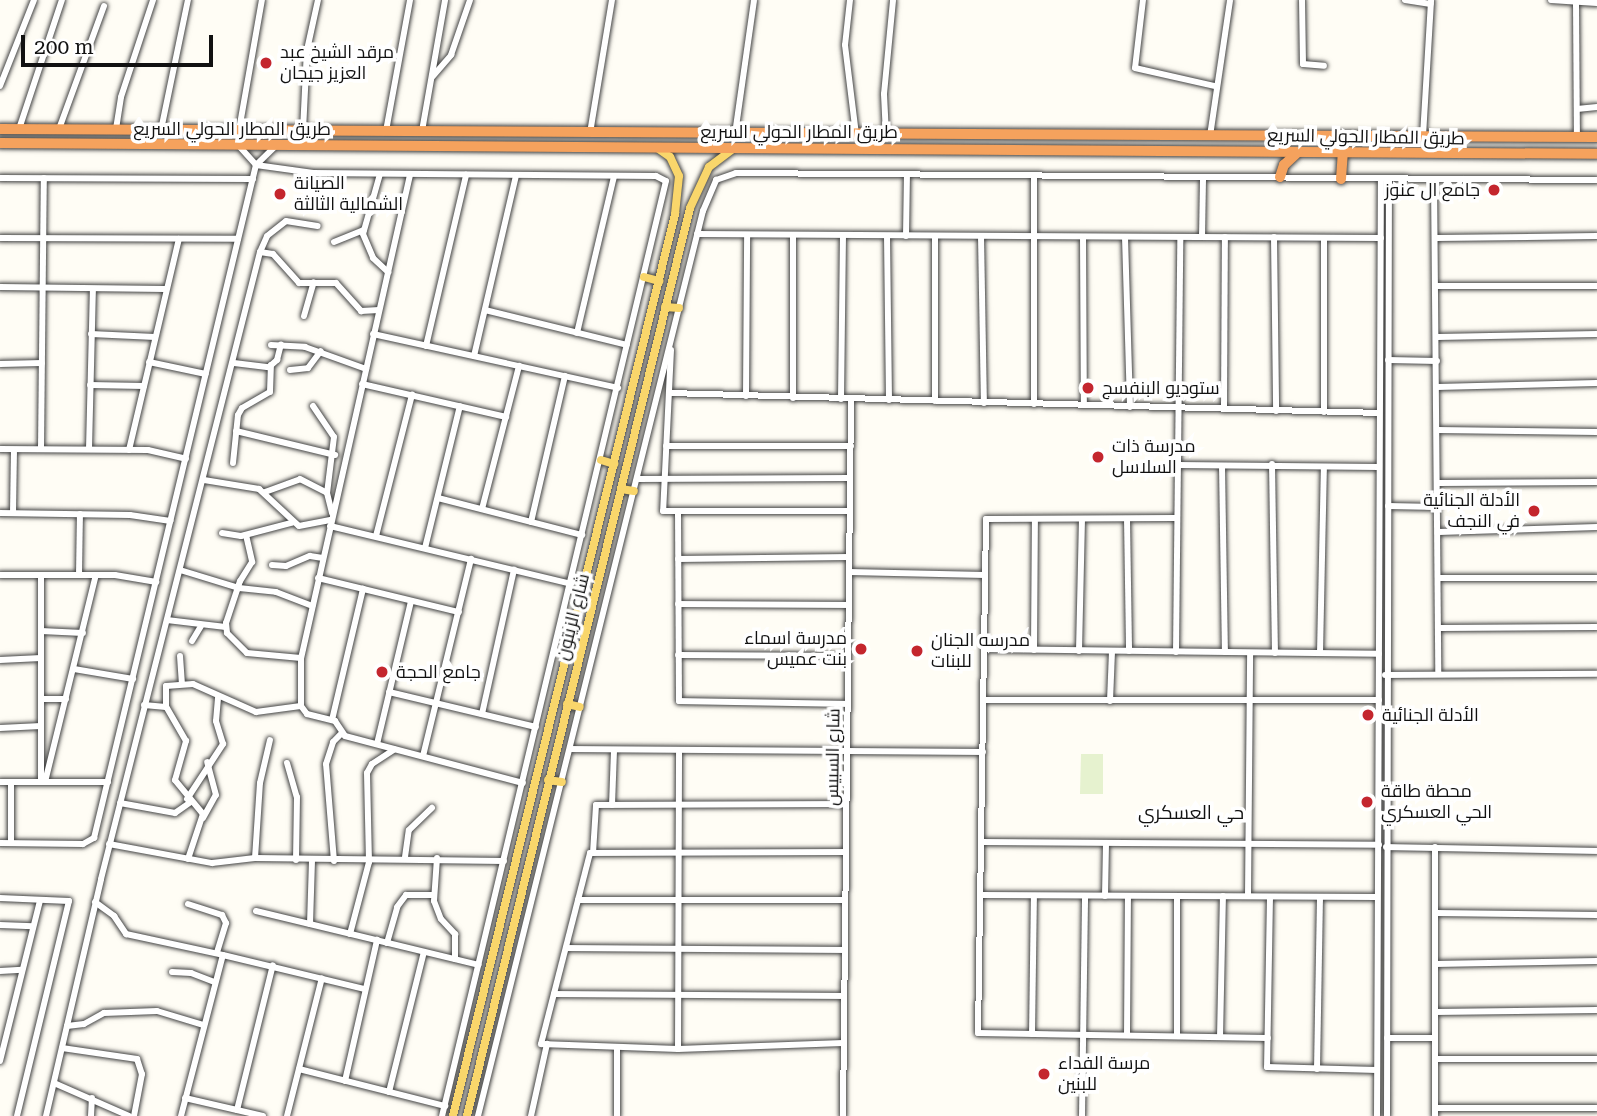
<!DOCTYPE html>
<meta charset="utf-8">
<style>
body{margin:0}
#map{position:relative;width:1597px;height:1116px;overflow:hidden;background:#fffdf5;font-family:"Roboto Serif",Cairo,serif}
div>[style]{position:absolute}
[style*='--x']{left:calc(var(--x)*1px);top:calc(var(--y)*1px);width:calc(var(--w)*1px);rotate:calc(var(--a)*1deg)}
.pitch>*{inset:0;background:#e6f2cf}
.roads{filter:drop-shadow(0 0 2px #444) drop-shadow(0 0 2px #444)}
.minor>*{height:6px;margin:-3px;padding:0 3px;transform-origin:3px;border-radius:3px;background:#fff}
.major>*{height:8px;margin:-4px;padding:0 4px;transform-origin:4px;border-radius:4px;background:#f9d66b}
.highway>*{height:10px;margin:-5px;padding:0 5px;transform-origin:5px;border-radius:5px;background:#f5a25d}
.dots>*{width:19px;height:19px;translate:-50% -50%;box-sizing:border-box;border:4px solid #fff;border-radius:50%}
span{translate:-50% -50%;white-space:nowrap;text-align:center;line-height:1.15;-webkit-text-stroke:7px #fff;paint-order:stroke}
.poi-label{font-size:18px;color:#111}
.left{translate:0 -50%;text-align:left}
.right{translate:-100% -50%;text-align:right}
.street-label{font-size:18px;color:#111}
.neighbourhood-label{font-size:19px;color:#111}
.scale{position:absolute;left:21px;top:35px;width:192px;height:32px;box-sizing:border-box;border:4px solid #111;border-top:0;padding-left:9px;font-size:21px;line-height:24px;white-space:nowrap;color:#111;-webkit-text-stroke:5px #fff;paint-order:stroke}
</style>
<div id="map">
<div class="pitch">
<div style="clip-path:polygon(1081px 754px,1103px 754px,1103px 794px,1080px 794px)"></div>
</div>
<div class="roads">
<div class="minor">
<div style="--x:850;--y:0;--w:45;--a:96.3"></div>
<div style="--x:845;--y:45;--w:90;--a:83"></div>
<div style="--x:1143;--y:0;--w:68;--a:96.7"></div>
<div style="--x:1135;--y:68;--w:81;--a:12.8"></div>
<div style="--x:1302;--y:0;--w:64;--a:89.1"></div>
<div style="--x:1303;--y:64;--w:21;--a:5"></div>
<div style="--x:1405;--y:0;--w:26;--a:9"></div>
<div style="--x:1551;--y:0;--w:46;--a:3.7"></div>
<div style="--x:1576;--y:3;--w:134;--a:89.6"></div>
<div style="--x:433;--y:76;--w:28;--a:-49"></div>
<div style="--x:451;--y:55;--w:58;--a:-70.9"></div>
<div style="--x:0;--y:86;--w:92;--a:-68.4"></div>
<div style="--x:1577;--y:109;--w:20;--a:-6"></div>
<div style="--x:19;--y:129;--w:136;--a:-71.6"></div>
<div style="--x:59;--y:129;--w:131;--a:-69.9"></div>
<div style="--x:116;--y:129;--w:32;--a:-81"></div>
<div style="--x:121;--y:97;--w:102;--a:-71.7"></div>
<div style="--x:161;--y:130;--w:133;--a:-78.3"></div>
<div style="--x:239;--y:130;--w:132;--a:-80"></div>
<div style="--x:303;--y:131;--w:81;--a:-87.2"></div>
<div style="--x:307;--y:50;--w:51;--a:-77.6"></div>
<div style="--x:386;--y:131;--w:133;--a:-79.6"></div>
<div style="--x:422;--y:131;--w:133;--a:-80"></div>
<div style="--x:590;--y:133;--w:135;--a:-80.6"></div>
<div style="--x:735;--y:134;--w:135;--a:-81.9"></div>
<div style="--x:886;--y:135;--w:41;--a:-92.8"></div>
<div style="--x:884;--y:94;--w:94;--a:-84.5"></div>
<div style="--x:1210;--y:136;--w:137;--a:-81.6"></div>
<div style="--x:1423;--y:136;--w:136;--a:-86.6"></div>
<div style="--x:239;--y:146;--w:25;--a:48"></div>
<div style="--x:256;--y:165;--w:58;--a:8"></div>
<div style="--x:313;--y:173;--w:343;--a:0.5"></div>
<div style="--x:656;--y:176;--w:11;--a:27"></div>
<div style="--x:666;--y:181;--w:961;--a:103.47"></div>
<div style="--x:380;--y:174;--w:62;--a:105.8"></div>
<div style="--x:363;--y:234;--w:26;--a:67"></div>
<div style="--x:373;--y:258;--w:21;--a:43"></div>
<div style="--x:410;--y:175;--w:495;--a:102.7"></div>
<div style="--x:301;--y:658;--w:48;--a:90"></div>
<div style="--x:301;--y:706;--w:10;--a:53"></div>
<div style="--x:307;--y:714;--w:29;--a:14"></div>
<div style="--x:335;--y:721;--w:18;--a:56"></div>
<div style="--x:345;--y:736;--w:184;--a:14.8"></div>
<div style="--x:1034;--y:175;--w:229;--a:90"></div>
<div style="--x:0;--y:178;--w:253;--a:0.2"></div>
<div style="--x:1434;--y:180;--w:492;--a:89.5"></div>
<div style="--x:697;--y:234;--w:684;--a:0.34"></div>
<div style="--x:887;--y:236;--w:164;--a:89.3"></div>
<div style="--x:906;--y:236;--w:62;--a:-89.1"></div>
<div style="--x:935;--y:236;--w:165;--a:90"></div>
<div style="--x:981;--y:236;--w:167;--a:89"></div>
<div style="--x:1083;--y:237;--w:168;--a:89.7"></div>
<div style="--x:1125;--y:237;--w:170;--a:88.3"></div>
<div style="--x:1202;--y:237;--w:60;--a:-89"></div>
<div style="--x:1274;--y:237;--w:174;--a:89.3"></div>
<div style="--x:0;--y:238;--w:238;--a:0.2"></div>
<div style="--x:1324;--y:238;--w:174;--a:90"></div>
<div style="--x:1436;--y:238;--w:161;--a:-0.7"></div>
<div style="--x:334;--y:242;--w:32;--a:-22"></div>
<div style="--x:260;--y:252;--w:17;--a:-66"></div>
<div style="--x:267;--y:236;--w:24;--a:-38"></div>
<div style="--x:286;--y:221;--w:32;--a:9"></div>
<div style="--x:1436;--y:286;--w:161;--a:0"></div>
<div style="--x:0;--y:287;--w:165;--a:0.7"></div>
<div style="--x:485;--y:310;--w:146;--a:13.8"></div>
<div style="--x:304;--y:316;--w:35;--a:-74"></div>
<div style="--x:577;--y:333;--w:161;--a:-76.7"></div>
<div style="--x:91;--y:334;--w:64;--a:2.7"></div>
<div style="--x:373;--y:334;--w:251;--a:12.4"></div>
<div style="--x:1437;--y:337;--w:160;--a:-1.1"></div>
<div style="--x:271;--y:345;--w:34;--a:3"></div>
<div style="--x:305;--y:347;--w:65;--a:19.8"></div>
<div style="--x:426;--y:346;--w:176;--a:-76.8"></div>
<div style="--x:671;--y:350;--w:161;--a:92.8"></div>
<div style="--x:663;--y:511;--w:187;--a:0"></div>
<div style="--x:474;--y:356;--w:185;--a:-76.9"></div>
<div style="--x:1388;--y:360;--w:49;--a:1.2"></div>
<div style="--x:149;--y:362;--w:58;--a:11.9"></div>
<div style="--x:234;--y:363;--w:35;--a:7"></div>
<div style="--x:269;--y:367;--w:11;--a:-41"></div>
<div style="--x:277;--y:360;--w:16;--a:-76"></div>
<div style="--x:0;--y:364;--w:42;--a:-1.4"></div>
<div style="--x:290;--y:370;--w:18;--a:-6"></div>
<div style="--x:308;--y:368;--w:21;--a:-53"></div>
<div style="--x:362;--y:384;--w:148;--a:12.9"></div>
<div style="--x:90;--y:385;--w:54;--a:1.1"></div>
<div style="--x:1437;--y:387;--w:160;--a:-1.4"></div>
<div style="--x:669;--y:393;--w:710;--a:1.61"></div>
<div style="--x:746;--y:396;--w:160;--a:-89.6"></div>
<div style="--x:793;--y:398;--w:162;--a:-90"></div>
<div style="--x:841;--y:399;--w:163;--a:-89.3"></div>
<div style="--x:313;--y:406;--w:37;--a:56"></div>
<div style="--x:334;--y:437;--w:56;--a:97.1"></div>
<div style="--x:327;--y:493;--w:21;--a:76"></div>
<div style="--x:1224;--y:409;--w:172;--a:-89.7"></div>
<div style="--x:1437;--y:430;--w:160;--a:0.7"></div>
<div style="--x:236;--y:431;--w:102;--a:13.6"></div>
<div style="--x:666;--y:446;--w:185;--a:0"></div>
<div style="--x:41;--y:448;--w:270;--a:-89.4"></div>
<div style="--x:0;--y:449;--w:148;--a:0.4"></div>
<div style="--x:148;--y:450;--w:39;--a:13"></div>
<div style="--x:89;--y:449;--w:160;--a:-88.6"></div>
<div style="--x:129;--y:450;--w:217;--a:-76.7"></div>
<div style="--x:233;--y:463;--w:48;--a:-84.1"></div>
<div style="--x:238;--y:415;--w:8;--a:-60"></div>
<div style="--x:242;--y:408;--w:32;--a:-30"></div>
<div style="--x:270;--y:392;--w:27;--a:-88"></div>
<div style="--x:1272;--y:464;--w:189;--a:89.1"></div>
<div style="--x:1178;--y:465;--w:201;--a:0.6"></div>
<div style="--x:1222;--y:466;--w:186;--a:89.1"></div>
<div style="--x:637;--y:479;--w:213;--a:-0.3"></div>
<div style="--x:204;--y:480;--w:56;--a:9.3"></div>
<div style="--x:259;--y:489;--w:54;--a:42.8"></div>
<div style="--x:299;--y:526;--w:33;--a:-11"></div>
<div style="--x:1438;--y:483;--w:159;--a:-0.4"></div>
<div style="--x:265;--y:492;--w:37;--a:-20"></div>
<div style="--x:300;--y:479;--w:30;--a:27"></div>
<div style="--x:438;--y:498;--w:149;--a:14.4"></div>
<div style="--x:1388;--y:506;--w:50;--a:1.1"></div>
<div style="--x:482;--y:509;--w:148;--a:-75.5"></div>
<div style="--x:678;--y:511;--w:190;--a:89.7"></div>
<div style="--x:679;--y:701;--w:169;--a:1"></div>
<div style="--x:0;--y:513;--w:130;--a:0.9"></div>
<div style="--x:130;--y:515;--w:41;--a:8.3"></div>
<div style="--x:13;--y:513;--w:63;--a:-89.1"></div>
<div style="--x:1177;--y:518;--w:191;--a:179.7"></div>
<div style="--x:986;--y:519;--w:514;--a:90.89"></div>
<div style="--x:978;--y:1033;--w:290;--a:1"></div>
<div style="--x:1127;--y:519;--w:132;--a:89.1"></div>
<div style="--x:531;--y:522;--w:150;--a:-76.9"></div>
<div style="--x:330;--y:526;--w:248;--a:13.5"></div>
<div style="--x:1439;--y:532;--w:158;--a:-1.8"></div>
<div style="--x:222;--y:533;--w:19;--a:9"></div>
<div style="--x:241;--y:536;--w:52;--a:-14.6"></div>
<div style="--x:246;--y:535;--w:28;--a:77"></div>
<div style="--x:252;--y:562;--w:22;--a:122"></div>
<div style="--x:240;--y:581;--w:44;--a:108.4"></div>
<div style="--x:226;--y:623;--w:10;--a:84"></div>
<div style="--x:227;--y:633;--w:28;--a:45"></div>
<div style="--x:247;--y:653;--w:54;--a:5.3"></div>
<div style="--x:376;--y:536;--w:146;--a:-75.7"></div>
<div style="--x:425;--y:548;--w:146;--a:-76.2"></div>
<div style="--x:678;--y:559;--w:171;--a:-0.7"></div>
<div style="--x:272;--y:565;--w:14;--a:4"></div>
<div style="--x:286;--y:566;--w:26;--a:-23"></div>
<div style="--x:310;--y:556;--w:13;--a:9"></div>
<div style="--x:180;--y:570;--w:62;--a:17"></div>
<div style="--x:239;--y:588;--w:37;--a:6"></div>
<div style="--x:276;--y:592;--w:39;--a:21"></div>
<div style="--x:849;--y:572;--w:136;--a:1.3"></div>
<div style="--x:0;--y:575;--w:115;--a:0"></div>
<div style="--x:115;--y:575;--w:42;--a:9.7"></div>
<div style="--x:79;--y:575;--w:61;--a:-89.1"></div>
<div style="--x:318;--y:578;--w:145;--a:13.6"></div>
<div style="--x:1439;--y:578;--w:158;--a:0"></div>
<div style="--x:678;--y:604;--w:171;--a:0.3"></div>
<div style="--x:167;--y:620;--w:59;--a:6.8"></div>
<div style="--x:1440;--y:628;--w:157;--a:-0.4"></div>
<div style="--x:41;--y:631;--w:42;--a:2.7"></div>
<div style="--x:192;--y:641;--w:17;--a:-59"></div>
<div style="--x:984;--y:649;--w:395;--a:0.7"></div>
<div style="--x:1034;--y:650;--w:131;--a:-89.6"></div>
<div style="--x:1079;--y:651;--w:132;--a:-88.7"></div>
<div style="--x:1176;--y:652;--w:415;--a:-89.4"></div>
<div style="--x:1320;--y:653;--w:186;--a:-88.8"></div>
<div style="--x:678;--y:655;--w:170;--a:0.3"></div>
<div style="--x:180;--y:656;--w:27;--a:86"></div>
<div style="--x:0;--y:660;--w:41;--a:-2.8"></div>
<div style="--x:74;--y:669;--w:60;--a:9.6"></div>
<div style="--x:1385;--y:675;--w:212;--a:-0.3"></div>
<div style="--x:389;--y:692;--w:151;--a:13.4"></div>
<div style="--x:41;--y:699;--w:25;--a:0"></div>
<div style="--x:983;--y:700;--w:396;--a:0"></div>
<div style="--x:1110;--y:701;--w:50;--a:-87.7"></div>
<div style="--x:144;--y:705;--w:22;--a:5"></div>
<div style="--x:482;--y:714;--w:148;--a:-77.5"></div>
<div style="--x:332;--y:720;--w:135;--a:-76.7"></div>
<div style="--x:0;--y:728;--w:41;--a:-2.8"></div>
<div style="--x:377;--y:744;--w:147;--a:-76.6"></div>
<div style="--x:570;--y:749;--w:413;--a:0.4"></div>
<div style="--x:423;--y:756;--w:203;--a:-76.3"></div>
<div style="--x:287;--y:763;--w:35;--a:74"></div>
<div style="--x:297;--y:797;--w:63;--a:90.9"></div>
<div style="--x:0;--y:782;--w:108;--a:0"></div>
<div style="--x:41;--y:782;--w:207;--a:-90"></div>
<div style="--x:45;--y:782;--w:213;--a:-76.2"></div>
<div style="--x:187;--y:799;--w:66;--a:-56.8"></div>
<div style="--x:223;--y:744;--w:24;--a:-107"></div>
<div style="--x:216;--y:721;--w:24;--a:-85"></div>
<div style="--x:120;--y:803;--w:56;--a:10.3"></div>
<div style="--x:175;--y:813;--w:19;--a:-35"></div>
<div style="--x:612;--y:805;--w:54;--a:-87.9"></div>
<div style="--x:203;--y:818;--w:26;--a:-61"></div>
<div style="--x:216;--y:795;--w:34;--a:-105"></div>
<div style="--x:981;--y:842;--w:398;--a:0.4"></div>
<div style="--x:0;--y:843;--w:83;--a:0.7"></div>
<div style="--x:83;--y:844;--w:13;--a:-29"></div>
<div style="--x:94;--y:838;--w:692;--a:-76.47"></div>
<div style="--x:256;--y:165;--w:28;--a:-44"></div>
<div style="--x:11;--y:843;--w:61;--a:-90"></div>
<div style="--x:109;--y:844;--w:105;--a:10.5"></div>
<div style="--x:212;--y:863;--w:43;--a:-6.6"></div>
<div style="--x:255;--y:858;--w:249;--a:0.7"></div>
<div style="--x:1386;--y:847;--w:211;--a:1.1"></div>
<div style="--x:593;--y:853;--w:48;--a:-86.4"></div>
<div style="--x:596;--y:805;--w:250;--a:-0.2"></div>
<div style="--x:405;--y:857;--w:27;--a:-82"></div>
<div style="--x:409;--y:830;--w:32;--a:-44"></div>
<div style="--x:255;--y:858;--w:75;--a:-86.2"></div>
<div style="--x:260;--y:783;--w:44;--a:-76.9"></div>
<div style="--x:437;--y:858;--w:43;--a:94"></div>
<div style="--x:434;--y:901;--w:19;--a:69"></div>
<div style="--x:441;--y:919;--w:21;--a:47"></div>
<div style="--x:455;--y:934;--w:25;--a:90"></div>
<div style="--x:188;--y:859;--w:47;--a:-71.6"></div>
<div style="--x:203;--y:814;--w:44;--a:-129.5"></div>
<div style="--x:175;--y:780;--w:41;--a:-74.2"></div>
<div style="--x:186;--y:741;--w:39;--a:-120"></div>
<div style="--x:166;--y:707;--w:21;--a:-90"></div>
<div style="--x:166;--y:686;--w:27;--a:-4"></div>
<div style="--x:193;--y:684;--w:69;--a:24"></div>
<div style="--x:256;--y:712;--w:45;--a:-7.6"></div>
<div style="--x:334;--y:861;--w:97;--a:-94.7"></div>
<div style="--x:326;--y:764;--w:23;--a:-72"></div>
<div style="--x:333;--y:742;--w:11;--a:-45"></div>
<div style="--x:981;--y:895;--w:396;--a:0.3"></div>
<div style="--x:1105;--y:896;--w:52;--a:-88.9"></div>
<div style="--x:1248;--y:896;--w:243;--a:-89.5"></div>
<div style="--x:1270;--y:897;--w:170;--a:91"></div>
<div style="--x:1267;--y:1067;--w:110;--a:1.6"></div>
<div style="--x:0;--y:898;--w:69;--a:2.5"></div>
<div style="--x:69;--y:901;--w:221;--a:103.6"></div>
<div style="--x:578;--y:900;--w:267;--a:0"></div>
<div style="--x:95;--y:902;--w:24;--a:36"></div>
<div style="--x:114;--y:916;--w:22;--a:56"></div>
<div style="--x:126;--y:934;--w:99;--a:12.2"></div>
<div style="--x:188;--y:904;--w:36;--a:18"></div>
<div style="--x:222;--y:915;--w:9;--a:63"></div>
<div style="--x:226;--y:923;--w:30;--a:107"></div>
<div style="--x:256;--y:911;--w:229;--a:13.6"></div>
<div style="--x:1436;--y:913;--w:161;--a:0.7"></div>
<div style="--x:310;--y:924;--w:65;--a:-88.2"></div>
<div style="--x:0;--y:925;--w:33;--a:2"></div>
<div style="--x:350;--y:934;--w:74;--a:-75.2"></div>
<div style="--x:369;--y:862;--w:89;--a:-91.3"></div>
<div style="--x:367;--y:773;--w:10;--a:-61"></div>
<div style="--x:372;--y:764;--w:27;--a:-33"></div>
<div style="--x:387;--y:943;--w:37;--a:-74"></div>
<div style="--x:397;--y:907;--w:15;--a:-53"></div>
<div style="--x:406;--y:895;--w:28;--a:0"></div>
<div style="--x:566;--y:948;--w:279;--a:0.4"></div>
<div style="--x:1435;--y:964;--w:162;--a:-1.1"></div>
<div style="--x:0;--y:971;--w:22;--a:-3"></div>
<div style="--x:172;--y:972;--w:19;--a:3"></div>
<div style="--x:191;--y:973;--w:25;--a:21"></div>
<div style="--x:554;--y:994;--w:290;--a:0.4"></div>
<div style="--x:1435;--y:1012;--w:162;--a:-0.7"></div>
<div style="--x:67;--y:1026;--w:17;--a:-7"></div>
<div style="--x:84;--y:1024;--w:23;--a:-29"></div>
<div style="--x:104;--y:1013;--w:53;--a:-2.2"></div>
<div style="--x:157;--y:1011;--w:48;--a:16.9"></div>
<div style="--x:1032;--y:1034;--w:138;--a:-89.2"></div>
<div style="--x:1127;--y:1035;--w:139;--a:-89.6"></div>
<div style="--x:1177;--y:1036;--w:140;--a:-90"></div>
<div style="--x:1220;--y:1037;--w:141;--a:-88.8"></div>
<div style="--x:1387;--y:1038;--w:48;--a:0"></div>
<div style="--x:843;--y:1043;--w:165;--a:177.9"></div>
<div style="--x:678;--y:1049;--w:137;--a:-177.9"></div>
<div style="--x:541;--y:1044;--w:197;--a:-75.6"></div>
<div style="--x:590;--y:853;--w:256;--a:-0.2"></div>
<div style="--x:62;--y:1048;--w:76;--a:8.3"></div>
<div style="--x:137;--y:1059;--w:16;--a:72"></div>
<div style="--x:142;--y:1074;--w:43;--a:100.8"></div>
<div style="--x:678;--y:1049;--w:296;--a:-89.8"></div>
<div style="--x:1435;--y:1059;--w:162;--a:0"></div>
<div style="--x:0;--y:1061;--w:166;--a:-76"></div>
<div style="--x:299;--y:1069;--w:151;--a:14.2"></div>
<div style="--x:1317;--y:1069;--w:172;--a:-89"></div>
<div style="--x:345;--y:1081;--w:145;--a:-77.2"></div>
<div style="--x:54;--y:1083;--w:82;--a:23.7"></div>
<div style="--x:389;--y:1092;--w:144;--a:-76"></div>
<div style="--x:185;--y:1098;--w:80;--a:13"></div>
<div style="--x:1435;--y:1108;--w:162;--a:0"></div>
<div style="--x:237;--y:1110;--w:149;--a:-76.1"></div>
<div style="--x:46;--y:1116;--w:243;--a:-76.9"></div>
<div style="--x:101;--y:879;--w:647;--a:-75.77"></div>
<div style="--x:260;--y:252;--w:13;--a:9"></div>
<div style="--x:273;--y:254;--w:39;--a:48"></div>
<div style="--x:299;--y:283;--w:37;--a:0"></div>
<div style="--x:336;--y:283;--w:38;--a:48"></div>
<div style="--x:361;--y:311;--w:18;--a:-3"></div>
<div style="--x:91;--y:1116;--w:18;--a:-87"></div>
<div style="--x:181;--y:1116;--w:166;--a:-75.4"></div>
<div style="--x:223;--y:955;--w:146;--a:13.5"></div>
<div style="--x:287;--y:1116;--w:142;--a:-75.8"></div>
<div style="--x:478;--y:1116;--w:933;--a:-76.04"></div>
<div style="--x:703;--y:211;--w:34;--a:-67"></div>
<div style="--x:716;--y:180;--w:21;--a:-19"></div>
<div style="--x:736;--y:173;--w:861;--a:0.47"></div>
<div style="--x:531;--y:1116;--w:74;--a:-77.5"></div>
<div style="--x:617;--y:1116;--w:69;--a:-90"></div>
<div style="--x:843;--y:1116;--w:717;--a:-89.36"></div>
<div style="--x:1082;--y:1116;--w:220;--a:-89.2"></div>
<div style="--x:1377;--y:1116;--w:936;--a:-89.76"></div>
<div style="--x:1387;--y:1116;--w:936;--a:-89.88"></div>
<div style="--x:1435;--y:1116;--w:269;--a:-90"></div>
</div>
<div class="major">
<div style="--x:644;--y:277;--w:16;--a:15"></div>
<div style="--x:665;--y:307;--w:14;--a:4"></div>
<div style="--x:601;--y:460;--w:14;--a:17"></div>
<div style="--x:621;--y:489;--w:13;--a:9"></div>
<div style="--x:567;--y:704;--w:13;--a:13"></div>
<div style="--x:548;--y:780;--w:14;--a:8"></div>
<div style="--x:453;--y:1116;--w:929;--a:-76.17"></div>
<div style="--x:675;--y:214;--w:38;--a:-84"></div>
<div style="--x:679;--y:176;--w:21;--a:-115"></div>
<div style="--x:670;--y:157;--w:16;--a:-145"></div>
<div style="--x:467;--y:1116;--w:935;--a:-76.2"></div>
<div style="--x:690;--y:208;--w:45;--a:-65.1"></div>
<div style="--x:709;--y:167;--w:31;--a:-37"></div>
</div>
<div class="highway">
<div style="--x:0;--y:129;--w:1597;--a:0.29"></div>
<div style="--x:0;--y:143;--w:1597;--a:0.39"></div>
<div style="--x:1280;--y:177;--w:13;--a:-72"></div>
<div style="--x:1284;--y:165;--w:19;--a:-43"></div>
<div style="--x:1341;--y:179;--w:26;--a:-86"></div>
</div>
</div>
<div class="dots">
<div style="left:266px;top:63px;background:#c4262e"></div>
<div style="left:1494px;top:190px;background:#c4262e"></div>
<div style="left:280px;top:194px;background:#c4262e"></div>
<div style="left:1088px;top:388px;background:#c4262e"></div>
<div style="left:1098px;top:457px;background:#c4262e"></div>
<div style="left:1534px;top:511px;background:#c4262e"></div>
<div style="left:861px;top:649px;background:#c4262e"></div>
<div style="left:917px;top:651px;background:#c4262e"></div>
<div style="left:382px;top:672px;background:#c4262e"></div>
<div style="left:1368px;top:715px;background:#c4262e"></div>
<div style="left:1367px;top:802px;background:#c4262e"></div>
<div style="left:1044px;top:1074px;background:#c4262e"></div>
</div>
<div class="poi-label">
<span class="left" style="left:280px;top:63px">مرقد الشيخ عبد<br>العزيز جيجان</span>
<span class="left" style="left:294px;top:194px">الصيانة<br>الشمالية الثالثة</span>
<span class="right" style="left:1480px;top:190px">جامع ال عنوز</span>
<span class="left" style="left:1102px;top:388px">ستوديو البنفسج</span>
<span class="left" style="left:1112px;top:457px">مدرسة ذات<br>السلاسل</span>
<span class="right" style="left:1520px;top:511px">الأدلة الجنائية<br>في النجف</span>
<span class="right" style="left:847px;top:649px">مدرسة اسماء<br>بنت عميس</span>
<span class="left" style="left:931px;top:651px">مدرسه الجنان<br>للبنات</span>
<span class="left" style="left:396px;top:672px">جامع الحجة</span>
<span class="left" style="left:1382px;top:715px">الأدلة الجنائية</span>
<span class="left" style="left:1381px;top:802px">محطة طاقة<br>الحي العسكري</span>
<span class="left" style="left:1058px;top:1074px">مرسة الفداء<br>للبنين</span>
</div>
<div class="street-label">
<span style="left:232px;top:129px">طريق المطار الحولي السريع</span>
<span style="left:799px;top:132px">طريق المطار الحولي السريع</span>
<span style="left:1366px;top:137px;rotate:1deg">طريق المطار الحولي السريع</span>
<span style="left:573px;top:617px;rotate:-76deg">شارع الزيتون</span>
<span style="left:833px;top:757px;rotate:-89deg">شارع السبيس</span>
</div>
<div class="neighbourhood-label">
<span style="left:1191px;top:813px">حي العسكري</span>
</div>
<div class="scale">200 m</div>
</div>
